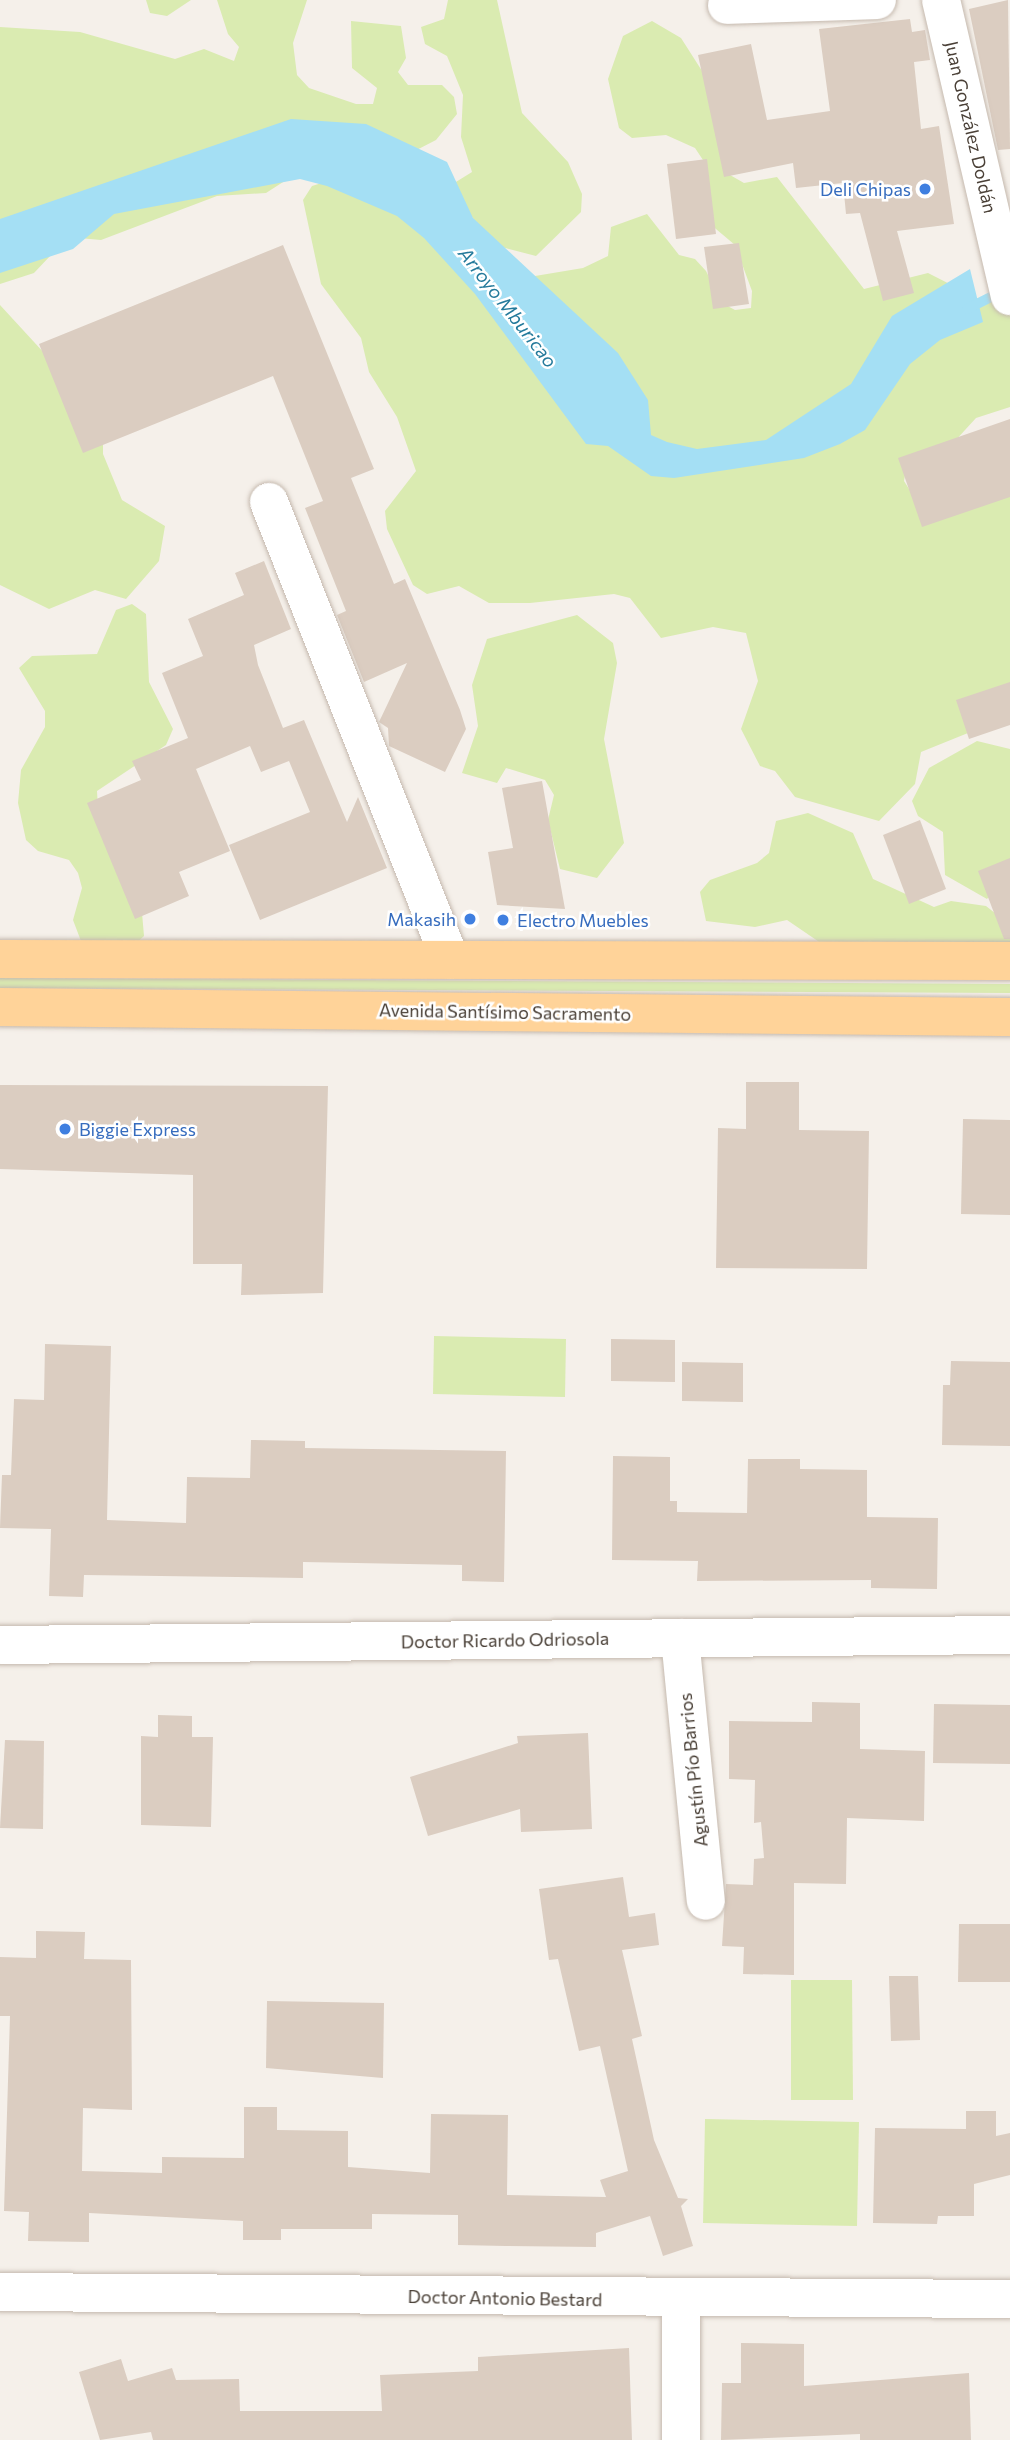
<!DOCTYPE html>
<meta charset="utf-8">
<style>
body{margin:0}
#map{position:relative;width:1010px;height:2440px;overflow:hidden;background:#f5f0ea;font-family:Commissioner,sans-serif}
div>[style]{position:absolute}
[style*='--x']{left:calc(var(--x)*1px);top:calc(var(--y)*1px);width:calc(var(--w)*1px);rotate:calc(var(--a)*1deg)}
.green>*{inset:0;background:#daebb1}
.water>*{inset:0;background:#a4dff4}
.stream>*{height:10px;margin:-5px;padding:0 5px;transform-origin:5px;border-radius:5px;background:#a4dff4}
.building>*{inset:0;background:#dbcdc1}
.roads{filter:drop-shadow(0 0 2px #c5b9ae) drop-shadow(0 0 2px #c5b9ae)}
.minor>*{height:38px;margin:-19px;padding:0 19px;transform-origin:19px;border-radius:19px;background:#fff}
.major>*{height:38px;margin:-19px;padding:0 19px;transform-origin:19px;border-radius:19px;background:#ffd399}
.dots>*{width:19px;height:19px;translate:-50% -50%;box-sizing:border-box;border:4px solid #fff;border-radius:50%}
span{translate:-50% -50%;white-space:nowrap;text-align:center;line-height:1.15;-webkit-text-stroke:5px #fff;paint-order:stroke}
.street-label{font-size:18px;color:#4a4037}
.shop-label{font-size:18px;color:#366cbe}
.right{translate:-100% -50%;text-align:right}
.left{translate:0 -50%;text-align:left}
.water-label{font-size:19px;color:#247a9b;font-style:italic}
</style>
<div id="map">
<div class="green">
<div style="clip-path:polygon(146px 0,191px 0,167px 16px,150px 13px)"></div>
<div style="clip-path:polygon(217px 0,307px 0,293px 43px,297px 75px,309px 88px,356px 104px,373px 104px,377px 88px,352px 68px,351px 21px,401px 26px,406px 58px,398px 72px,408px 85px,442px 85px,454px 97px,457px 114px,436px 140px,403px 157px,308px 166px,266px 193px,217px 196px,101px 240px,68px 237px,34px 273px,0 284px,0 27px,80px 32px,175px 59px,204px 49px,234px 61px,239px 47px,228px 34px)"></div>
<div style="clip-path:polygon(448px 0,497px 0,522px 113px,568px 162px,582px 194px,581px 212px,536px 256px,490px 244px,451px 185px,472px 172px,461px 137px,463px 95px,447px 56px,425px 44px,421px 27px,444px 19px)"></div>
<div style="clip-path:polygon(652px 21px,681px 38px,704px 74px,730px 175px,744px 183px,777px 177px,864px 289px,928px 273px,985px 302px,1010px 293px,1010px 407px,976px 418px,954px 442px,907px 464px,904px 481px,923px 511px,1010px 492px,1010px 691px,968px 733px,921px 752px,915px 784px,879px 821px,795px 797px,775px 771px,760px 766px,741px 729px,758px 681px,746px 633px,713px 627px,661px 638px,630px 598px,614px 594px,530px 603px,489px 603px,459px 586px,427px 594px,413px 585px,387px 529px,385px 511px,416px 471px,397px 417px,369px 372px,361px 338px,321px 284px,303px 200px,312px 186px,328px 181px,529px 277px,583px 268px,608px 256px,611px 227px,647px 214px,679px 255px,695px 259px,706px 271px,722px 303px,735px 310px,751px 308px,752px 291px,735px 245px,710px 224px,705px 163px,695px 148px,666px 135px,632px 138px,619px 128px,608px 79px,623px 36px)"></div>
<div style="clip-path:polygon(0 305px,103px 417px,103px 454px,122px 500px,165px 526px,159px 561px,126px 599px,95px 590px,49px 609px,0 585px)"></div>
<div style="clip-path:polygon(132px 604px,146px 614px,149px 682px,173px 729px,166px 745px,97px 791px,98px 808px,141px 901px,144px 936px,133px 946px,84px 949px,73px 920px,82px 888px,78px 873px,69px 860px,38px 851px,26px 840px,18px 803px,21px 770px,45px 727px,45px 711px,19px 668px,32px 656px,97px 654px,116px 610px)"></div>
<div style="clip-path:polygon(577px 615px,613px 643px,617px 663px,604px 739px,624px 843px,597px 878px,560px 869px,548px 820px,554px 795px,545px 780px,506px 768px,497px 783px,462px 773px,478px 726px,472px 685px,487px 639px)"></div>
<div style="clip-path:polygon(977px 741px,1010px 749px,1010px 870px,987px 899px,945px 875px,943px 832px,918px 816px,912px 801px,929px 768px)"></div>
<div style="clip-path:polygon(808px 813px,853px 833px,873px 879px,934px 907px,951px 901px,986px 906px,1010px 925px,1010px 952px,828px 948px,787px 920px,755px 927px,706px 921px,700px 892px,710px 880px,757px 863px,769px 853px,776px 821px)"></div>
<div style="clip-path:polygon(0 978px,1010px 984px,1010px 993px,0 988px)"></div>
<div style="clip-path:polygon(434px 1336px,566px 1339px,565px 1397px,433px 1394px)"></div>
<div style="clip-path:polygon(791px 1980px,852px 1980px,853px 2100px,791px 2100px)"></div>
<div style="clip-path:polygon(705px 2119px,859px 2122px,857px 2226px,703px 2223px)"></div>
</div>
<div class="water">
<div style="clip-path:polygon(291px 119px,366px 124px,447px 162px,473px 218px,618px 353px,648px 400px,651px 435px,667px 442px,697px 449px,766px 440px,851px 384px,892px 316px,970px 269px,983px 322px,940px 340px,910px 364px,865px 430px,840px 444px,804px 458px,674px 478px,651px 476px,608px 446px,586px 444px,475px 294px,424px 238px,397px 216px,327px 186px,300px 179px,114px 214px,73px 249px,0 273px,0 219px)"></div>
</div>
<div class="stream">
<div style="--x:967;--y:309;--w:40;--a:-26.6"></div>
</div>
<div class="building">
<div style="clip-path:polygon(1008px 0,1010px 149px,998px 150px,969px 9px)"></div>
<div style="clip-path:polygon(910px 19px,912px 32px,925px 30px,930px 60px,914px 62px,921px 129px,939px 126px,954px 224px,897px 231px,914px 293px,883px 301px,860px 213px,846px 214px,843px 183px,796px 188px,793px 163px,724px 177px,698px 55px,751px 44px,767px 120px,830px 111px,819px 29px)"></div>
<div style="clip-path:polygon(707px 159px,716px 234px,676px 239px,667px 164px)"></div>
<div style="clip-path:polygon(739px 243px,749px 304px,713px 309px,704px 247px)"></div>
<div style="clip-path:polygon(283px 245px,374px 469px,351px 478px,394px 584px,405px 579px,460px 710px,466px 729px,445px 772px,389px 746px,388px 728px,379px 722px,407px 663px,364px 682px,337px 615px,346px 611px,305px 508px,323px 501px,273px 376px,83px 453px,39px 344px)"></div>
<div style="clip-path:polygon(1010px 419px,1010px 497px,922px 527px,898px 458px)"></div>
<div style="clip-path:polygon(264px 561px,291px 629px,254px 645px,258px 665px,283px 728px,304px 720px,347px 822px,358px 797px,387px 868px,260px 920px,229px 845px,310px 812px,289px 761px,261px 772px,250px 746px,196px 769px,230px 851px,179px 872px,189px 896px,135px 919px,87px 803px,141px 780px,132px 761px,188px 738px,162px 673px,203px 656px,188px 619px,244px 595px,235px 573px)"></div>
<div style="clip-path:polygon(1010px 682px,1010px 725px,969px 739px,956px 700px)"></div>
<div style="clip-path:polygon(542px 781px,565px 909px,497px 905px,488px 852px,513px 848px,502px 788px)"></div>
<div style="clip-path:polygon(920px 820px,946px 889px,909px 904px,883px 835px)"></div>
<div style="clip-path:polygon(1010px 858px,1010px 939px,1004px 939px,978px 871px)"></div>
<div style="clip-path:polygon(746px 1082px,799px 1082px,799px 1130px,869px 1131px,867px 1269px,716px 1268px,718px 1128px,746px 1129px)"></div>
<div style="clip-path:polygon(0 1085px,328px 1086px,323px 1293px,241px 1295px,242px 1264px,193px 1264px,193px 1175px,0 1169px)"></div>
<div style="clip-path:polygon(963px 1119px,1010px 1120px,1010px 1215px,961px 1214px)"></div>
<div style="clip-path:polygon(611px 1339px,675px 1340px,675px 1382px,611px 1381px)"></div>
<div style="clip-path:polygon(45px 1344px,111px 1346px,107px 1520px,186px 1523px,187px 1477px,250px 1478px,251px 1440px,305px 1441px,305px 1448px,506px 1451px,504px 1582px,462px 1581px,462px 1565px,303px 1562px,303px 1578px,84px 1575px,83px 1597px,49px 1596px,51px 1529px,0 1528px,2px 1475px,11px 1475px,14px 1399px,44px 1400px)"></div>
<div style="clip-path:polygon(951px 1361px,1010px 1362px,1010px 1446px,942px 1445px,943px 1385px,950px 1385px)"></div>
<div style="clip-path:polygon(682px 1362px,743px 1363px,743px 1402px,682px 1401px)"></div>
<div style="clip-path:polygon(613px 1456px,670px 1457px,670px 1501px,677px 1501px,677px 1512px,747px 1513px,748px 1459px,800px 1459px,800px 1469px,867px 1470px,867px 1517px,938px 1518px,937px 1589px,871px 1588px,871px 1580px,697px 1581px,698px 1561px,612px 1560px)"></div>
<div style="clip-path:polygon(812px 1702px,860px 1703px,860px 1749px,925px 1751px,924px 1821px,847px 1818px,846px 1884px,794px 1883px,794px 1975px,743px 1974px,744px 1947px,722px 1946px,726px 1884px,753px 1885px,754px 1859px,764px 1858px,761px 1822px,754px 1823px,755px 1780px,729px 1779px,729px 1721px,812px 1722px)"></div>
<div style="clip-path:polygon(934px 1704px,1010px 1705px,1010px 1764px,933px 1763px)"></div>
<div style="clip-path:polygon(158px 1715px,192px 1716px,192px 1737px,213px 1737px,211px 1827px,141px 1825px,141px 1736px,158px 1737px)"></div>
<div style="clip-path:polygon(588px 1733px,592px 1829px,521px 1832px,520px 1809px,428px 1836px,410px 1777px,518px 1743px,517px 1736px)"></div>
<div style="clip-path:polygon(5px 1740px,44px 1741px,43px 1829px,0 1828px)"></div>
<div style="clip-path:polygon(623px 1877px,629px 1917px,655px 1913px,659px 1945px,622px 1950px,642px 2036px,632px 2039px,654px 2140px,678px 2198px,688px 2199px,681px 2206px,693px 2246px,663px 2256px,650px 2216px,596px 2233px,596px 2247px,506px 2246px,458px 2245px,458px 2215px,372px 2214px,372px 2229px,281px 2229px,281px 2240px,243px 2240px,243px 2221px,89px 2213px,89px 2242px,28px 2241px,29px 2212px,4px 2211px,10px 2016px,0 2016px,0 1957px,36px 1958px,36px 1931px,85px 1932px,84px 1959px,131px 1960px,132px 2110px,83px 2108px,82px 2171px,162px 2173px,162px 2157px,244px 2158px,244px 2107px,277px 2107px,277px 2130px,348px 2131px,348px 2167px,430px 2173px,431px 2114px,508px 2115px,507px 2195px,606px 2197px,600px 2180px,628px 2171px,600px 2046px,579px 2051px,558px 1959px,549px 1960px,539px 1889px)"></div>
<div style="clip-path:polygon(959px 1924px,1010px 1924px,1010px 1982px,958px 1982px)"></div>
<div style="clip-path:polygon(889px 1976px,918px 1976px,920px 2040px,891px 2041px)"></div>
<div style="clip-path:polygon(267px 2001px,384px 2003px,383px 2078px,266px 2068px)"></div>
<div style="clip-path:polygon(966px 2111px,996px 2111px,996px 2136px,1010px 2133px,1010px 2175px,974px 2184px,974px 2216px,938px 2216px,937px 2224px,873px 2223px,875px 2128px,966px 2129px)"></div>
<div style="clip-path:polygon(741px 2343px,804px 2344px,804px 2386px,969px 2373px,971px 2440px,860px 2440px,860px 2434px,721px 2440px,722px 2383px,741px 2383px)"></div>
<div style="clip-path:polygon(629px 2348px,632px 2440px,153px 2440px,151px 2432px,100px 2440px,79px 2372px,121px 2359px,128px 2381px,172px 2368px,176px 2380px,239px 2379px,240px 2411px,382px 2411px,380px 2375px,478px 2371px,478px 2357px)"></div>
</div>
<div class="roads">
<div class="minor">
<div style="--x:941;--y:0;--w:304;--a:76.9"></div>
<div style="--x:727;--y:5;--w:150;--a:-1.9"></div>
<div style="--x:269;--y:502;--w:492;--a:68.4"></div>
<div style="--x:680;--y:1638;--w:264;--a:84.4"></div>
<div style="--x:0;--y:1645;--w:1010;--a:-0.57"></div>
<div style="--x:0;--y:2292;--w:1010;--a:0.4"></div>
<div style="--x:681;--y:2440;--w:140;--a:-90"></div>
</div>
<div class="major">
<div style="--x:0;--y:959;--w:1010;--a:0.11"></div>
<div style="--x:0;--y:1007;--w:1010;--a:0.57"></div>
</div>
</div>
<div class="dots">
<div style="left:925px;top:189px;background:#3f7fe0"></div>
<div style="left:470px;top:919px;background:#3f7fe0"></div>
<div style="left:503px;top:920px;background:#3f7fe0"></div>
<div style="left:65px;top:1129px;background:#3f7fe0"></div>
</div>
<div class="street-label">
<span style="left:971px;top:127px;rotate:77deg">Juan González Doldán</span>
<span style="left:505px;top:1012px;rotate:1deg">Avenida Santísimo Sacramento</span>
<span style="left:505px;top:1640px;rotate:-1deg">Doctor Ricardo Odriosola</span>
<span style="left:693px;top:1770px;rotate:-96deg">Agustín Pío Barrios</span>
<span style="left:505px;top:2298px;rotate:1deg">Doctor Antonio Bestard</span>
</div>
<div class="shop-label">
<span class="right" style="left:911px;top:189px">Deli Chipas</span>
<span class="right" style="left:456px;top:919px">Makasih</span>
<span class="left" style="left:517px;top:920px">Electro Muebles</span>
<span class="left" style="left:79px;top:1129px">Biggie Express</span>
</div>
<div class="water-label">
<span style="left:508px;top:307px;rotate:52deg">Arroyo Mburicao</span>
</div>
</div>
